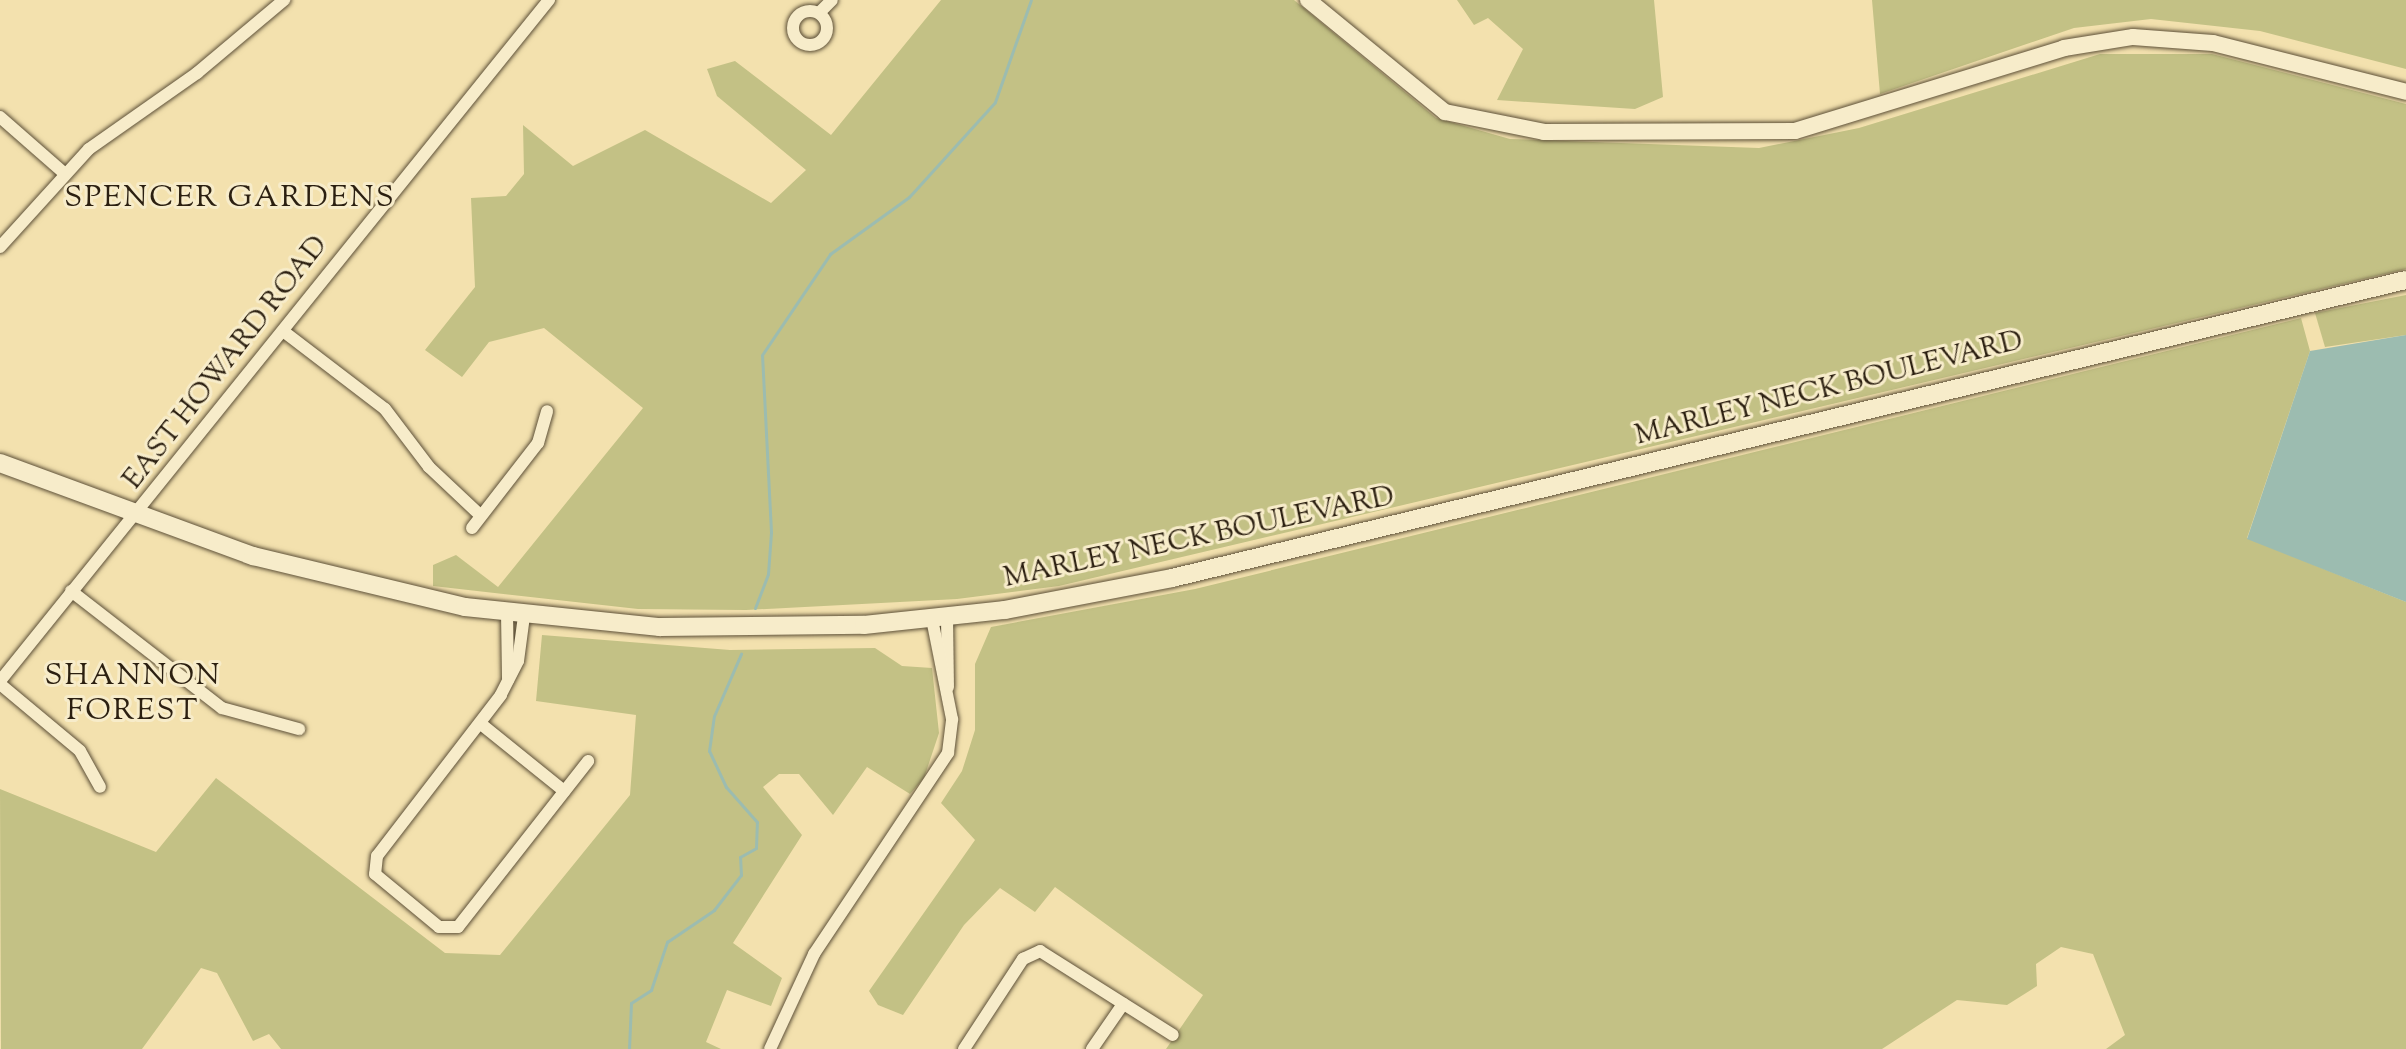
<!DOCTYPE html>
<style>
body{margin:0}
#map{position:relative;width:2406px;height:1049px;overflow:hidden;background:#f3e1ae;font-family:"Sorts Mill Goudy",serif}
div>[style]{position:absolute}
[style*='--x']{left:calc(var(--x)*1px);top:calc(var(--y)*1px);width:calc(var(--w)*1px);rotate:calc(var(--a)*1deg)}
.green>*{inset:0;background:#c3c185}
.water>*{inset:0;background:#9cbcb0}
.stream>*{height:3px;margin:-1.5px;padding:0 1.5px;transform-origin:1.5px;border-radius:1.5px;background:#9cbcb0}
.roads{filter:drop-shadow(0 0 2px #5d5038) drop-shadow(0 0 2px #5d5038)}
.minor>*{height:12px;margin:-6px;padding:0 6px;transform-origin:6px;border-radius:6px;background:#f7ecca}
.minor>.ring{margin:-6px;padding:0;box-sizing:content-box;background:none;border:12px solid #f7ecca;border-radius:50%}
.tertiary>*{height:16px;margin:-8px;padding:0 8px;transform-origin:8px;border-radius:8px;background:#f7ecca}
.secondary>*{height:18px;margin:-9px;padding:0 9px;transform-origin:9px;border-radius:9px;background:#f7ecca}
span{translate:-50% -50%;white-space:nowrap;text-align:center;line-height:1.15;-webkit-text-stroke:6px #f7ecca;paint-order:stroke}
.street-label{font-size:28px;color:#2b1f10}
.neighbourhood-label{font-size:30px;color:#2b1f10;letter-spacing:2px}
</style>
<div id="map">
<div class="green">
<div style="clip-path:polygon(941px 0,1294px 0,1436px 118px,1510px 139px,1759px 148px,1859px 128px,2100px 54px,2212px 54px,2406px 104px,2406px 269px,1059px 586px,957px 599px,746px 610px,638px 609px,433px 586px,433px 565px,456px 555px,498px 587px,643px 408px,544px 328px,489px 342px,462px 377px,425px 350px,475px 287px,471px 198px,506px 196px,524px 174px,523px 125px,573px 166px,645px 130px,771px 203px,806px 170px,717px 96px,707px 69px,735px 61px,831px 135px)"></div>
<div style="clip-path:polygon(1457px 0,1654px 0,1663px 97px,1635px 109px,1497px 100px,1523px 49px,1488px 18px,1474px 25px)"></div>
<div style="clip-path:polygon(1872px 0,2406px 0,2406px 69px,2260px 31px,2151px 19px,2074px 28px,1880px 94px)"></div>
<div style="clip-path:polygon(2406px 295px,2406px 335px,2325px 347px,2315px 313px)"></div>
<div style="clip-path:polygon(2301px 318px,2310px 351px,2247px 538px,2406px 602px,2406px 1049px,2106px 1049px,2125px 1035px,2093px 954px,2061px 947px,2036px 964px,2037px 986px,2007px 1005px,1957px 1000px,1882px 1049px,1166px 1049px,1203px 995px,1055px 887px,1035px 912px,1000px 888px,964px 925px,903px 1015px,878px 1005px,869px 991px,975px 840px,941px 803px,962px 771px,975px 730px,975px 664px,991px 627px,1195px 589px)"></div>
<div style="clip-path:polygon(542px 635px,730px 650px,875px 648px,902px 666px,932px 668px,939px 733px,924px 778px,910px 794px,867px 767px,833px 815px,799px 774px,779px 774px,763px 787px,802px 835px,733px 943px,782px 978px,771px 1006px,727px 990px,706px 1042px,721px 1049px,281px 1049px,269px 1034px,253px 1041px,217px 973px,201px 968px,142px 1049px,1px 1049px,0 789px,156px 852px,216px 778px,445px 953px,500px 955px,630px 795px,636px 715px,536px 701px)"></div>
</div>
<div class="water">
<div style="clip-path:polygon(2406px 335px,2406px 602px,2247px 539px,2310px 351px)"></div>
</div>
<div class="stream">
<div style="--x:755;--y:608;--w:36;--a:-69"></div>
<div style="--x:768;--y:574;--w:42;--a:-85.9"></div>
<div style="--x:771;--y:532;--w:177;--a:-92.9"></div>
<div style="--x:762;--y:355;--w:122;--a:-56"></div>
<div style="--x:830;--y:254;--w:97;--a:-35.8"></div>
<div style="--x:909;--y:197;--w:128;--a:-47.8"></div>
<div style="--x:995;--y:102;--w:108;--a:-70.6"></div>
<div style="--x:629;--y:1049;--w:46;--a:-87.5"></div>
<div style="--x:631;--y:1003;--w:24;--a:-33"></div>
<div style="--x:651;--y:990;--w:51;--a:-71.6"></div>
<div style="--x:667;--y:942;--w:57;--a:-34.2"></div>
<div style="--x:714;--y:910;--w:44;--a:-52.4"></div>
<div style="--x:741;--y:875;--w:18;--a:-93"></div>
<div style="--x:740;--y:857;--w:18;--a:-29"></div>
<div style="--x:756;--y:848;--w:26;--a:-88"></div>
<div style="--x:757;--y:822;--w:47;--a:-131.5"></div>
<div style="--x:726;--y:787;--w:40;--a:-115"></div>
<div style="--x:709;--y:751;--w:35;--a:-82"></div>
<div style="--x:714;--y:716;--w:68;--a:-66.5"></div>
</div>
<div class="roads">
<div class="minor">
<div class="ring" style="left:793px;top:11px;width:22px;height:22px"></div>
<div style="--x:819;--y:13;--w:18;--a:-45"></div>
<div style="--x:0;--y:117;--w:85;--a:41.2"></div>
<div style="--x:0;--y:247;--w:132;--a:-47.8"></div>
<div style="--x:89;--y:149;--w:132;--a:-35.1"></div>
<div style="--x:197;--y:73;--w:114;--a:-40"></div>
<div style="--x:283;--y:331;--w:128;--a:37.4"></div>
<div style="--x:385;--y:409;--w:73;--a:52.8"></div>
<div style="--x:429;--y:467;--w:71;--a:43.3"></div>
<div style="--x:472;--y:528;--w:108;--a:-52.2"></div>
<div style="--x:538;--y:443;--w:33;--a:-74"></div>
<div style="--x:71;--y:591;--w:191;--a:37.8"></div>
<div style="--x:222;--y:708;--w:80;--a:15.3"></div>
<div style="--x:507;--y:613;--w:67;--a:89.1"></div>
<div style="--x:524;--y:616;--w:45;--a:97.6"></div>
<div style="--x:518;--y:661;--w:38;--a:117"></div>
<div style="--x:501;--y:695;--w:203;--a:127.6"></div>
<div style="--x:377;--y:856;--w:18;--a:96"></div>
<div style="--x:375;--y:874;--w:83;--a:39.6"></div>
<div style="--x:439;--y:927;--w:19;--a:0"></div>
<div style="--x:458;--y:927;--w:211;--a:-51.9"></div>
<div style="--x:947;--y:617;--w:70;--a:89.2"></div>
<div style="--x:0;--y:681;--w:875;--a:-51.13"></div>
<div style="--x:0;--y:684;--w:104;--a:39.9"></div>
<div style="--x:80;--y:751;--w:41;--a:60.9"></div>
<div style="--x:481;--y:724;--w:107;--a:38.9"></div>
<div style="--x:770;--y:1049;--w:105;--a:-65.1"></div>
<div style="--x:814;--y:954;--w:242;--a:-56.3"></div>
<div style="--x:948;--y:753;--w:34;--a:-83"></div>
<div style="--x:952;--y:719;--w:102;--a:-101.3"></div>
<div style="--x:964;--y:1049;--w:108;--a:-56.8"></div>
<div style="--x:1023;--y:959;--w:19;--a:-25"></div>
<div style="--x:1040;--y:951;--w:157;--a:32.3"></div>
<div style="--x:1092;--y:1049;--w:55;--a:-55.4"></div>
</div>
<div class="tertiary">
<div style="--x:1308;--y:0;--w:177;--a:39.3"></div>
<div style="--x:1445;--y:112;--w:101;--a:11.4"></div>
<div style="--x:1544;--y:132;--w:251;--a:-0.2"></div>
<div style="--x:1795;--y:131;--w:282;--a:-17.1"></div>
<div style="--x:2064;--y:48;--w:70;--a:-9.1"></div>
<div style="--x:2133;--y:37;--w:80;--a:4.3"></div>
<div style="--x:2213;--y:43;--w:199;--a:14.2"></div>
</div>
<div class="secondary">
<div style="--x:0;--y:463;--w:270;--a:20.2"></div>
<div style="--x:253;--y:556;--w:218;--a:13.5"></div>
<div style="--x:465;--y:607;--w:196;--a:5.9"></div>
<div style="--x:660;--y:627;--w:204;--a:-0.6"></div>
<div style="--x:864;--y:625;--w:142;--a:-6.1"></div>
<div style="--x:1005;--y:610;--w:170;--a:-10.8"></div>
<div style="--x:1172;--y:578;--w:1269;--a:-13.58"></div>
</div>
</div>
<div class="street-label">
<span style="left:226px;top:363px;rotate:-52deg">EAST HOWARD ROAD</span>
<span style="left:1829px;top:389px;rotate:-14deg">MARLEY NECK BOULEVARD</span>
<span style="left:1199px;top:538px;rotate:-12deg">MARLEY NECK BOULEVARD</span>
</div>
<div class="neighbourhood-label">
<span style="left:230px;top:199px">SPENCER GARDENS</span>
<span style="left:133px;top:694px">SHANNON<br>FOREST</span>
</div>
</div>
